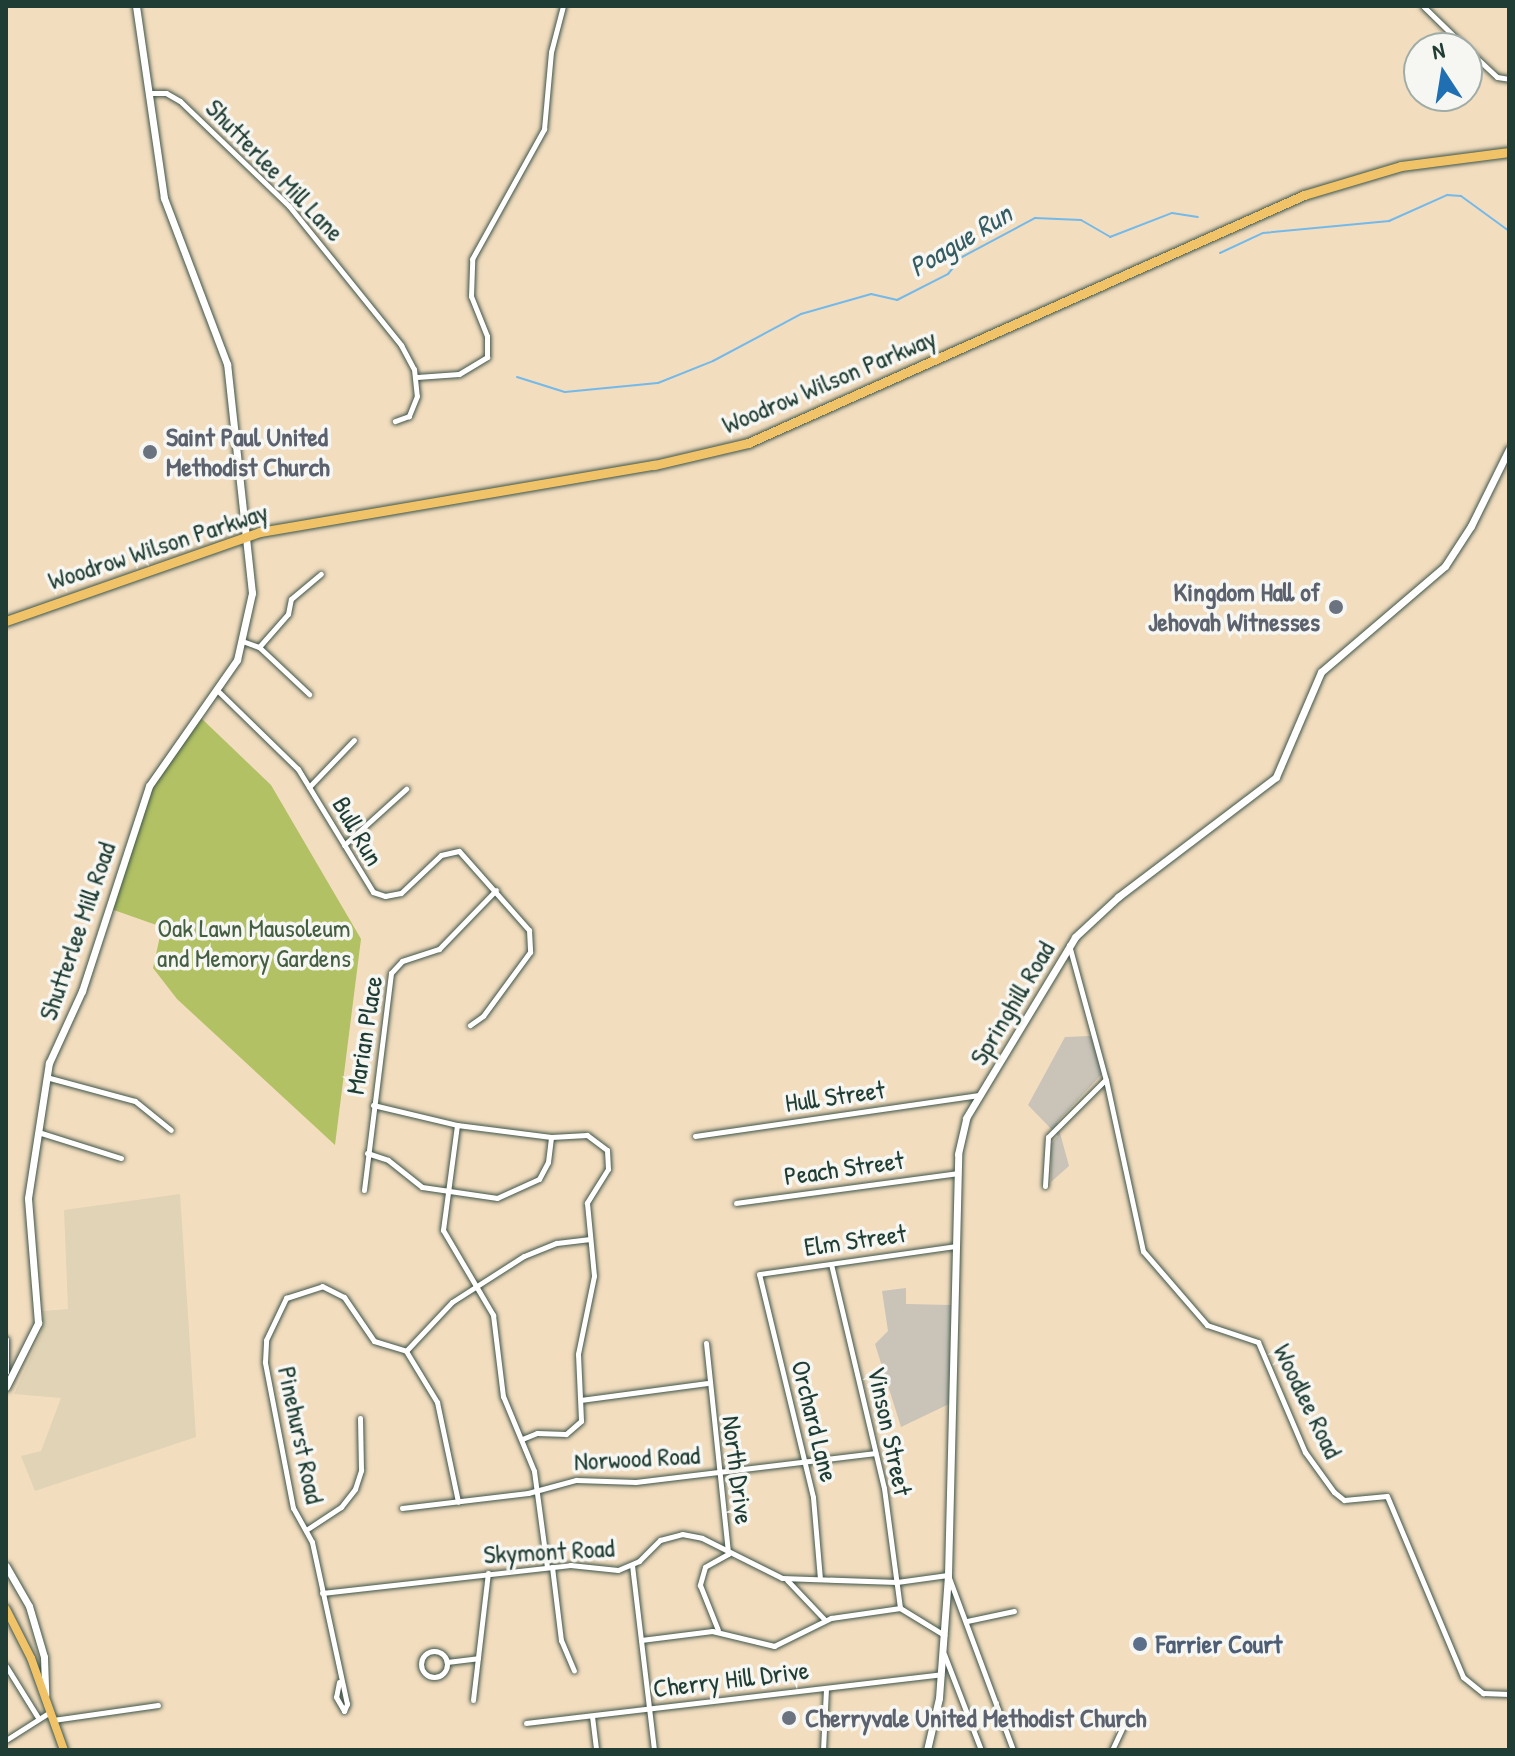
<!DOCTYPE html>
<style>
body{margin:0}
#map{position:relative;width:1515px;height:1756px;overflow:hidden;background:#f3ddbf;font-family:"Patrick Hand",sans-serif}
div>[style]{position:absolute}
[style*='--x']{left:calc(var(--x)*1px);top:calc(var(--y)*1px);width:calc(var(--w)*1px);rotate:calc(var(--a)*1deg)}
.built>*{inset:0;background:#e1d3b5}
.industrial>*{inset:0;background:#c9c3b8}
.green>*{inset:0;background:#b2c164}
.stream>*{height:2px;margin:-1px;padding:0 1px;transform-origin:1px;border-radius:1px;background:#73b9ea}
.roads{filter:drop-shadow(0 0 2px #3f5549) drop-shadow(0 0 2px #3f5549)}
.minor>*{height:5px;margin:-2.5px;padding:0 2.5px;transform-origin:2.5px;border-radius:2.5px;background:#fff}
.minor>.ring{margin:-2.5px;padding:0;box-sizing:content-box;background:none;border:5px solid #fff;border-radius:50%}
.tertiary>*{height:7px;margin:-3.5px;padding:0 3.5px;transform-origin:3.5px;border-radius:3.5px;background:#fff}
.primary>*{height:8px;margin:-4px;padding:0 4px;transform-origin:4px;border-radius:4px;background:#f1c369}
.trunk>*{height:9px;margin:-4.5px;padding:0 4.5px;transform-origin:4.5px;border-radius:4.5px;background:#f1c369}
.dots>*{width:22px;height:22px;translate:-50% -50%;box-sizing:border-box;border:4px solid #f6f6f2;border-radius:50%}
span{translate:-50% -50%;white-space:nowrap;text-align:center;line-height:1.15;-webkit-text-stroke:7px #f6f6f2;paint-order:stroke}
.street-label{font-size:26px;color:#1f3d34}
.worship-label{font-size:26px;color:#5b616d;font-weight:700}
.left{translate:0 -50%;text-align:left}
.right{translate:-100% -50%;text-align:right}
.park-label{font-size:26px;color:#445e40}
.service-label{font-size:26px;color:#4e5e75;font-weight:700}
.water-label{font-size:28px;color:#345c62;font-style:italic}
.frame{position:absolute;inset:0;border:8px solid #1f3d34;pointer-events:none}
.north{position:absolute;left:1403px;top:32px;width:80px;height:80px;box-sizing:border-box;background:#f6f6f2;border:2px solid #a0aca6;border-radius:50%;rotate:348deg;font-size:22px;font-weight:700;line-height:32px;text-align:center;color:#1f3d34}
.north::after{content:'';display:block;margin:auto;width:28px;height:36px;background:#1f6fb2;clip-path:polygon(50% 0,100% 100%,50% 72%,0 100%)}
</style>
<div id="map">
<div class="built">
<div style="clip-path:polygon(180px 1194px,196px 1437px,35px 1491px,21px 1456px,41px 1451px,61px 1398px,14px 1394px,41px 1334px,43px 1311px,68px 1309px,64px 1210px)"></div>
</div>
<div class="industrial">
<div style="clip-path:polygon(1091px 1036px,1102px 1074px,1057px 1122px,1069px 1166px,1051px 1182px,1051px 1144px,1058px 1136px,1028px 1105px,1065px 1037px)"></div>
<div style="clip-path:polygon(906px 1288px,906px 1304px,951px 1305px,949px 1404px,901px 1427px,875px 1344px,888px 1331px,882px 1291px)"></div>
</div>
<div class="green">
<div style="clip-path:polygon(200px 717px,271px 785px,361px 939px,335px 1145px,177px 999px,153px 968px,162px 927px,111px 909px,148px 793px)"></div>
</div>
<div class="stream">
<div style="--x:1220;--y:253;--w:47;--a:-24.9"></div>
<div style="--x:1263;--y:233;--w:127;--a:-5.4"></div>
<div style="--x:1389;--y:221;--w:64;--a:-24.1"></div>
<div style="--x:1447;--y:195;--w:14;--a:4"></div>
<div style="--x:1461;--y:196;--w:59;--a:36.1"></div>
<div style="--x:517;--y:377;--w:50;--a:17.4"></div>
<div style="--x:565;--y:392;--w:93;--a:-5.5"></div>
<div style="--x:658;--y:383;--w:59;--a:-21.8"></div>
<div style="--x:713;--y:361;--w:100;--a:-28.1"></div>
<div style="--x:801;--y:314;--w:73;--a:-15.9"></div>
<div style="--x:871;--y:294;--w:27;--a:13"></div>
<div style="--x:897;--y:300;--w:57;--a:-27"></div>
<div style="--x:948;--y:274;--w:22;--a:-51"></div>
<div style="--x:962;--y:257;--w:83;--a:-28.1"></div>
<div style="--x:1035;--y:218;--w:46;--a:2.5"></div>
<div style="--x:1081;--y:220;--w:34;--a:30"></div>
<div style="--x:1110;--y:237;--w:66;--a:-21.2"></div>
<div style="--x:1172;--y:213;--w:26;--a:9"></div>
</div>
<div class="roads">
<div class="minor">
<div style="--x:1423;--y:6;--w:60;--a:44.3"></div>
<div style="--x:1467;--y:49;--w:41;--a:43"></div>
<div style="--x:1497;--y:77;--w:12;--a:9"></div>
<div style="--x:149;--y:93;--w:17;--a:0"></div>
<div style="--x:166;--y:93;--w:16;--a:30"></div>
<div style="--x:180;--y:101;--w:151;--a:43.9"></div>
<div style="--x:289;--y:206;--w:179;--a:51.1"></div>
<div style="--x:401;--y:345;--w:27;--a:62"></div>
<div style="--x:414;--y:369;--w:27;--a:84"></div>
<div style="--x:417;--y:396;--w:22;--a:112"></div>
<div style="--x:409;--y:416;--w:15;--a:160"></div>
<div style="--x:417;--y:377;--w:42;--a:-4.1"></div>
<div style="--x:459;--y:374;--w:33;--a:-31"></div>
<div style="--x:487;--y:357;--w:21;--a:-90"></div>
<div style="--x:487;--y:336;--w:43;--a:-111.8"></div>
<div style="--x:471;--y:296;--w:37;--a:-88"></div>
<div style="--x:472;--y:259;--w:149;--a:-61"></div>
<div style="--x:544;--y:129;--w:77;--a:-84.8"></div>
<div style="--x:551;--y:52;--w:48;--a:-75.4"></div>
<div style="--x:245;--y:642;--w:15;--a:20"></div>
<div style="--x:259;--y:647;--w:69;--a:43.2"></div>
<div style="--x:259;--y:647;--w:44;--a:-48.7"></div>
<div style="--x:288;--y:614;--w:15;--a:-79"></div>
<div style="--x:291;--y:599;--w:39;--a:-40"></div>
<div style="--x:218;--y:691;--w:112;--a:44.3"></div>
<div style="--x:298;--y:769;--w:144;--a:58.6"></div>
<div style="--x:373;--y:892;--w:13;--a:18"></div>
<div style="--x:385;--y:896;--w:16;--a:-11"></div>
<div style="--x:401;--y:893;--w:55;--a:-43.5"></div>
<div style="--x:441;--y:855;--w:18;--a:-13"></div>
<div style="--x:459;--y:851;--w:106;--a:48.5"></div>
<div style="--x:529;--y:930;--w:22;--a:87"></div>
<div style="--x:530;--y:952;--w:79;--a:126.3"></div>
<div style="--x:483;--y:1016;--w:16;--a:145"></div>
<div style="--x:309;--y:787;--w:65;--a:-46.2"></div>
<div style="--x:344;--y:845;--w:84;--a:-42.1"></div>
<div style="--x:1069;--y:945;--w:140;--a:74.7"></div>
<div style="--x:1106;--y:1080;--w:175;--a:77.8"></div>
<div style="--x:1143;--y:1251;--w:98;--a:49.1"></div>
<div style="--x:1207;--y:1325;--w:54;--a:18.4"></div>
<div style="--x:1258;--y:1342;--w:120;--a:66.9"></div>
<div style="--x:1305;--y:1452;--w:49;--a:54.1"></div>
<div style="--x:1334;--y:1492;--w:13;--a:39"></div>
<div style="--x:1344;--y:1500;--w:43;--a:-5.3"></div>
<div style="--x:1387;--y:1496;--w:196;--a:67.2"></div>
<div style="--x:1463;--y:1677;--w:26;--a:39"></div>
<div style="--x:1483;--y:1693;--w:26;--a:2"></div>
<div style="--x:46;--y:1077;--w:92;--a:15.1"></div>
<div style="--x:135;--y:1101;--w:46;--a:38.9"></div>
<div style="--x:373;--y:1105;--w:86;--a:13.4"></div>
<div style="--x:457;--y:1125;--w:95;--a:7.3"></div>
<div style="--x:551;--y:1137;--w:36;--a:-3"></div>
<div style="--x:587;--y:1135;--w:25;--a:37"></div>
<div style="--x:607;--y:1150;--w:19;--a:87"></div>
<div style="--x:608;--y:1169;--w:40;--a:122"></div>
<div style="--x:587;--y:1203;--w:73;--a:84.5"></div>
<div style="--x:594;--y:1276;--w:80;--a:101.6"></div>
<div style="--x:578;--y:1354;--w:67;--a:87.4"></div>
<div style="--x:581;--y:1421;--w:20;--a:139"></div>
<div style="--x:566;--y:1434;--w:29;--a:-178"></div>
<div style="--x:537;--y:1433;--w:16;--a:158"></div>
<div style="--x:457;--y:1125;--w:106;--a:97.6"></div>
<div style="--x:443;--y:1230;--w:99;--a:59.5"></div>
<div style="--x:493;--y:1315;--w:82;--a:83"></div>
<div style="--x:503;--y:1396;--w:81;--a:67.5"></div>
<div style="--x:534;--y:1471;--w:97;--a:82.3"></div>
<div style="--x:38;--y:1132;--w:87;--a:17.4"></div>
<div style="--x:695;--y:1136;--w:287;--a:-8.2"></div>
<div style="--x:367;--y:1153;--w:22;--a:18"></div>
<div style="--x:388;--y:1160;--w:43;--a:38.5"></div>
<div style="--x:422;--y:1187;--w:76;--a:8.3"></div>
<div style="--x:497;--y:1198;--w:46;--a:-24.3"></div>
<div style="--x:539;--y:1179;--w:19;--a:-62"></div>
<div style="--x:548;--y:1162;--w:25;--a:-83"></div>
<div style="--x:1045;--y:1186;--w:49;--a:-86.5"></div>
<div style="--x:1048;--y:1137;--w:81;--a:-45"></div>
<div style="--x:364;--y:1190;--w:219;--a:-82.9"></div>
<div style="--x:391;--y:973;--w:16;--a:-47"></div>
<div style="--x:402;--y:961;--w:39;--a:-18"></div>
<div style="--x:439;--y:949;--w:82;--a:-46"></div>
<div style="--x:736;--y:1203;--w:224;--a:-7.7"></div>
<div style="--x:831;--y:1264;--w:230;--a:76.7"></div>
<div style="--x:884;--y:1488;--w:121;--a:82.4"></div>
<div style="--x:6;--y:1339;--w:33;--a:90"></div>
<div style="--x:706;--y:1343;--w:212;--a:84"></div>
<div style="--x:728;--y:1554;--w:26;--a:151"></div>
<div style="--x:705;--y:1567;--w:19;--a:106"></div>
<div style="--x:700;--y:1585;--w:48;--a:68.2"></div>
<div style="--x:406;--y:1351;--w:67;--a:-46.8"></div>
<div style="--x:452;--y:1302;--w:85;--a:-32.6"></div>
<div style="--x:524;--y:1256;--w:35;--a:-22"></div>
<div style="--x:557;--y:1243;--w:33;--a:-7"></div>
<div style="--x:406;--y:1351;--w:60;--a:58.7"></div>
<div style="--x:437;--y:1402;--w:102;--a:78.1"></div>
<div style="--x:581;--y:1400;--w:127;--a:-7.7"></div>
<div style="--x:402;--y:1508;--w:127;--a:-6.8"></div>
<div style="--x:528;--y:1493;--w:50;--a:-15.2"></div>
<div style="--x:576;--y:1480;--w:60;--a:1.9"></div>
<div style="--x:636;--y:1482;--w:241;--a:-6.9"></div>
<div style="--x:306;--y:1530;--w:42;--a:-33.3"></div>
<div style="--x:341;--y:1507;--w:23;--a:-52"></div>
<div style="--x:355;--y:1489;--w:20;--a:-72"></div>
<div style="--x:361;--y:1470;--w:52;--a:-91.1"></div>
<div style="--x:632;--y:1565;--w:186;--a:83.2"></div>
<div style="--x:552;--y:1567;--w:74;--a:83"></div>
<div style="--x:561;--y:1640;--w:33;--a:67"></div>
<div style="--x:820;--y:1579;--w:82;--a:-94.9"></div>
<div style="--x:813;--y:1497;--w:229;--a:-103.6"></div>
<div style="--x:759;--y:1274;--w:199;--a:-8.1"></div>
<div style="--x:787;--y:1580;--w:55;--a:46.5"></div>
<div style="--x:322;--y:1593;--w:250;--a:-6.4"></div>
<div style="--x:570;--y:1565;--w:48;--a:5.9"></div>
<div style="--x:618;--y:1570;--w:23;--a:-23"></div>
<div style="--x:639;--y:1561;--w:30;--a:-45"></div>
<div style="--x:660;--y:1540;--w:23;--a:-15"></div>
<div style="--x:682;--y:1534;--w:20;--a:11"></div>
<div style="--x:702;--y:1538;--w:89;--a:26.6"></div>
<div style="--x:782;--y:1578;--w:115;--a:2"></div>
<div style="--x:897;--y:1582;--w:51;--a:-7.8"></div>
<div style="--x:948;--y:1575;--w:187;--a:69.6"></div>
<div style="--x:967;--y:1621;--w:48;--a:-12"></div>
<div style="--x:641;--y:1640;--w:72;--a:-7.2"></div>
<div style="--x:712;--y:1631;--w:64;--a:13.6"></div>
<div style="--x:774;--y:1646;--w:64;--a:-26.2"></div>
<div style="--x:831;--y:1618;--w:70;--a:-8.2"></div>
<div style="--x:900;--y:1608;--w:52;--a:31.5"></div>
<div class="ring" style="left:421px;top:1651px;width:21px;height:21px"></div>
<div style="--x:944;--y:1654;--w:103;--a:68.9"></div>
<div style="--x:447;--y:1662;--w:31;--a:-7"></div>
<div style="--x:6;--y:1666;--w:59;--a:58.2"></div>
<div style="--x:339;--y:1682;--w:15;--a:101"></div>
<div style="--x:336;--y:1697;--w:16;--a:60"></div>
<div style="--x:344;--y:1711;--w:8;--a:-67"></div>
<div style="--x:347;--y:1704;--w:166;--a:-102.2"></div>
<div style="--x:312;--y:1542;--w:39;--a:-119"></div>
<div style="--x:293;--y:1508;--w:149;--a:-100.9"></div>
<div style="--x:265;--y:1362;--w:22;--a:-87"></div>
<div style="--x:266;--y:1340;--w:47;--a:-64.5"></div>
<div style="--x:286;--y:1298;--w:38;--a:-18"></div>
<div style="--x:322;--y:1286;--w:25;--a:27"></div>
<div style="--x:344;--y:1297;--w:53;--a:55.7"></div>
<div style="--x:374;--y:1341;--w:34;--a:17"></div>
<div style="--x:473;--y:1700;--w:128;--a:-83.3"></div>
<div style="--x:592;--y:1716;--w:34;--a:83"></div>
<div style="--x:53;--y:1720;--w:106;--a:-8.1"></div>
<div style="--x:526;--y:1723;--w:418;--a:-6.7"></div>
<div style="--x:6;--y:1740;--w:52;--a:-32.5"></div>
<div style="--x:823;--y:1750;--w:62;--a:-87.2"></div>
<div style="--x:1112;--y:1750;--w:31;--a:-65"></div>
</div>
<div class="tertiary">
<div style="--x:6;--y:1387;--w:72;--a:-63.4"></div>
<div style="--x:38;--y:1323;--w:125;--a:-94.6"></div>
<div style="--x:28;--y:1198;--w:137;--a:-81.2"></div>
<div style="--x:49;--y:1063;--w:79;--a:-65.4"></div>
<div style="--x:82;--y:991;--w:216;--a:-71.9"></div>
<div style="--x:149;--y:786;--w:154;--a:-55.1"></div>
<div style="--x:237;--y:660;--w:69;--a:-77.4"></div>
<div style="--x:252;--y:593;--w:230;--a:-96.2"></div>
<div style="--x:227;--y:364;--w:178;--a:-110.8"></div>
<div style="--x:164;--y:198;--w:194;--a:-98.3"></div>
<div style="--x:6;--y:1566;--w:46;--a:60.1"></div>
<div style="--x:29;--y:1606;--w:53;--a:73.6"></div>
<div style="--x:44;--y:1657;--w:38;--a:88"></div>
<div style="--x:927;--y:1750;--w:53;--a:-77"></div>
<div style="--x:939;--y:1698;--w:123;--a:-85.8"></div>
<div style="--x:948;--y:1575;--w:421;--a:-88.6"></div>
<div style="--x:958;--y:1154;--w:37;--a:-77"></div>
<div style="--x:966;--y:1118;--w:211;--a:-58.9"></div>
<div style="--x:1075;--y:937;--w:59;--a:-42.9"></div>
<div style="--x:1118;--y:897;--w:198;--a:-37.2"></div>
<div style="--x:1276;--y:777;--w:114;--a:-66.8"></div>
<div style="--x:1321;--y:672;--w:163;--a:-40.5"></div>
<div style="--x:1445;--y:566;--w:48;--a:-57"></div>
<div style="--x:1471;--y:526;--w:86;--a:-63.7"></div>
</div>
<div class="primary">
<div style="--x:6;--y:1609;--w:55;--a:63"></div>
<div style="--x:31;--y:1658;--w:98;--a:70.3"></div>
</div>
<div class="trunk">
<div style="--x:6;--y:621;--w:269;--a:-19.3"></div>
<div style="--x:260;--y:532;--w:400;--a:-9.7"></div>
<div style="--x:654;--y:465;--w:97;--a:-13.2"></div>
<div style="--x:748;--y:443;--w:609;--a:-24.04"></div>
<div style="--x:1304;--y:195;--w:101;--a:-16.6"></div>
<div style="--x:1401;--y:166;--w:109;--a:-7.4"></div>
</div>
</div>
<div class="dots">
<div style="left:150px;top:452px;background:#6b7280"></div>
<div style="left:1336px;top:607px;background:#6b7280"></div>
<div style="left:1140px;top:1644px;background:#5c6f8a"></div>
<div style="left:789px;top:1718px;background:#6b7280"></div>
</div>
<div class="street-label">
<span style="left:275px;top:170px;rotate:46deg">Shutterlee Mill Lane</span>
<span style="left:829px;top:381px;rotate:-23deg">Woodrow Wilson Parkway</span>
<span style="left:158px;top:546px;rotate:-18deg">Woodrow Wilson Parkway</span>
<span style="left:358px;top:831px;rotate:60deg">Bull Run</span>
<span style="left:77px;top:931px;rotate:-71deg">Shutterlee Mill Road</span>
<span style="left:1012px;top:1003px;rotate:-59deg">Springhill Road</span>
<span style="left:364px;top:1035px;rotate:-81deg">Marian Place</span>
<span style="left:835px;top:1096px;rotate:-8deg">Hull Street</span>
<span style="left:844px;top:1168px;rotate:-8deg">Peach Street</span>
<span style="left:855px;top:1240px;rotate:-8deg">Elm Street</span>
<span style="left:1308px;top:1401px;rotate:64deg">Woodlee Road</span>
<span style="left:815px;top:1421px;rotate:76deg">Orchard Lane</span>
<span style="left:890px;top:1431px;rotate:78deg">Vinson Street</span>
<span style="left:301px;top:1435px;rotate:78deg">Pinehurst Road</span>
<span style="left:637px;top:1458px;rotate:-3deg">Norwood Road</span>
<span style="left:738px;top:1470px;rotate:83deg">North Drive</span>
<span style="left:549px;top:1551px;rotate:-3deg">Skymont Road</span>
<span style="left:731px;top:1679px;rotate:-7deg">Cherry Hill Drive</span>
</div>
<div class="worship-label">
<span class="left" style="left:166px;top:452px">Saint Paul United<br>Methodist Church</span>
<span class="right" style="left:1320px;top:607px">Kingdom Hall of<br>Jehovah Witnesses</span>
<span class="left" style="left:805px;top:1718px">Cherryvale United Methodist Church</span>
</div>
<div class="park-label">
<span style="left:254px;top:943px">Oak Lawn Mausoleum<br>and Memory Gardens</span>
</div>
<div class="service-label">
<span class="left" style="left:1156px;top:1644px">Farrier Court</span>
</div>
<div class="water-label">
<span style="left:960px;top:240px;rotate:-31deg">Poague Run</span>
</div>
<div class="frame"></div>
<div class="north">N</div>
</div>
